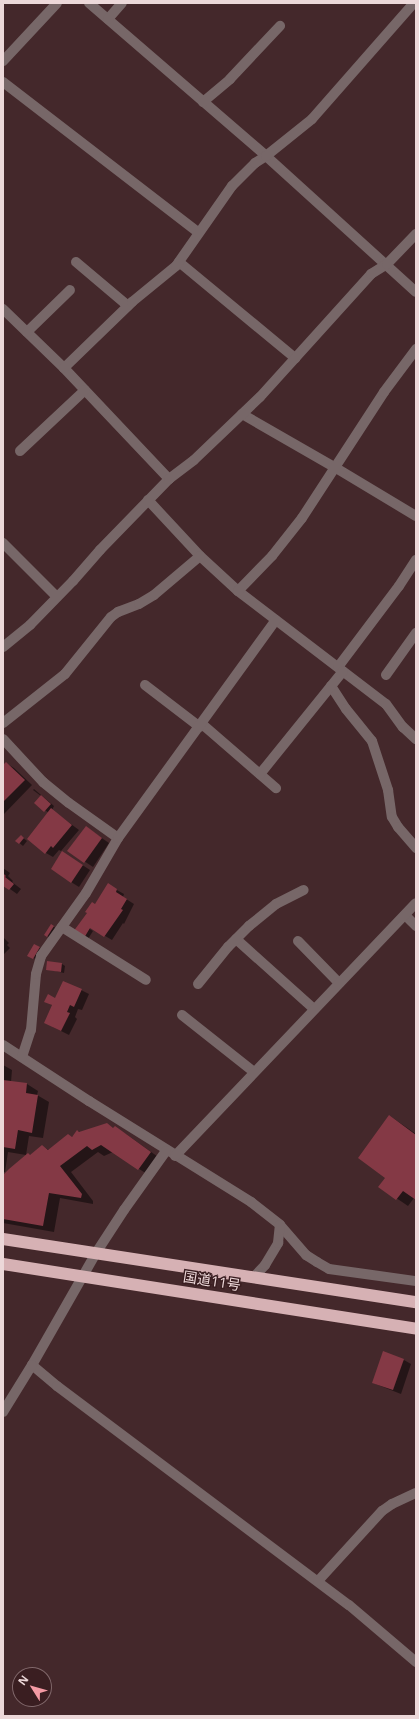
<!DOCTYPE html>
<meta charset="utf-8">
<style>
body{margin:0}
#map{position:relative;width:419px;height:1719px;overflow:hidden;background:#44282b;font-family:"Open Sans","Noto Sans JP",sans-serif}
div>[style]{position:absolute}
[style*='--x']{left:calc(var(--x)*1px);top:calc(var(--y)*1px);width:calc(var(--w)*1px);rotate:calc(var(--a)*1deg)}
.shadow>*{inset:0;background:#0007}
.building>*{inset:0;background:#843945}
.minor>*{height:10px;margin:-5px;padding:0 5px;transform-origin:5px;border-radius:5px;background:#776768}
.highway>*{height:12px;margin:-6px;padding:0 6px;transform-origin:6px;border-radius:6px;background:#d6b1b4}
span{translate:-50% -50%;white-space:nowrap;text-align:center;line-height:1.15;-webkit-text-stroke:3px #3a1e21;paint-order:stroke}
.street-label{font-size:14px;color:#ecd8d9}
.frame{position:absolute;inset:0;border:4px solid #ecd8d9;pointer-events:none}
.north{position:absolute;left:12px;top:1667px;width:40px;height:40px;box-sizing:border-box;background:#3a1e21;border:1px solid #81686b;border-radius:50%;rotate:307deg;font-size:11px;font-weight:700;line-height:16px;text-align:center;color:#ecd8d9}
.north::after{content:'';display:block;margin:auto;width:14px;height:18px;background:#f49aa4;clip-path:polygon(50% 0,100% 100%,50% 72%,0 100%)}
</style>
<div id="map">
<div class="shadow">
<div style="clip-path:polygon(6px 763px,14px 768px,32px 785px,3px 815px,3px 766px)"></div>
<div style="clip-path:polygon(34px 789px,54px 806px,52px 810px,79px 830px,61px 851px,59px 850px,53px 857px,46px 853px,49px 813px,35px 803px,41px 796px,33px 790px)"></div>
<div style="clip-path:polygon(93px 832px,109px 843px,93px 867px,69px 851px)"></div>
<div style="clip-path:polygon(21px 836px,27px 841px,23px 846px,17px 841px)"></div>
<div style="clip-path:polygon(70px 857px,90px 870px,79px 887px,71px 882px)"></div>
<div style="clip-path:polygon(3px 868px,10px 873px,8px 876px,13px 881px,12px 882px,21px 889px,17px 894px,3px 884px)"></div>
<div style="clip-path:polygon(108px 885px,124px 894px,123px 897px,134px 904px,124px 924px,123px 923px,112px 940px,83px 923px)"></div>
<div style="clip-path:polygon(80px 923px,93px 931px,88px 939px,75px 931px)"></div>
<div style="clip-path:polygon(51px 925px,57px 929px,51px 938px,45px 935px)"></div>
<div style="clip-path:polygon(3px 937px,9px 943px,7px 945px,10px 948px,3px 955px)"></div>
<div style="clip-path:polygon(35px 945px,43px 949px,37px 960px,29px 955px)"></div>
<div style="clip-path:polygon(62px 964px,65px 966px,64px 973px,47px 969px)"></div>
<div style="clip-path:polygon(81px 990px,89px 994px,82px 1010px,78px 1009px,75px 1017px,77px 1019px,69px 1035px,53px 1027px,53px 1006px,46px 1001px)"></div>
<div style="clip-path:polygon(3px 1065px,12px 1070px,11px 1082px,27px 1084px,38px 1091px,37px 1095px,49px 1102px,43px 1138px,29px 1136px,26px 1155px,8px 1152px,5px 1172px,3px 1172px)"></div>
<div style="clip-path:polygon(390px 1116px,416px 1134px,416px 1199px,414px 1198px,408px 1206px,380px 1187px,386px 1177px)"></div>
<div style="clip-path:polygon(114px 1129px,126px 1134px,161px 1159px,150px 1176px,113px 1152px,104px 1156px,98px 1152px,71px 1172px,93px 1201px,93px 1204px,60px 1198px,54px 1232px,3px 1223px,3px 1177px,42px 1146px,49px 1150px,72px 1137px,77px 1131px,80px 1132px)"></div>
<div style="clip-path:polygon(404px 1360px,411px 1364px,401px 1394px,373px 1383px)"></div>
</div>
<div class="building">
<div style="clip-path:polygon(6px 762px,25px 780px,3px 802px,3px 765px)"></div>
<div style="clip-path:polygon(41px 795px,51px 804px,44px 812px,34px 803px)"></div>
<div style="clip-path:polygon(51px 808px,72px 825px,53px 848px,51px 846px,45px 854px,27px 839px)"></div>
<div style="clip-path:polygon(86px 826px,102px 838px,84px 863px,67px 851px)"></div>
<div style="clip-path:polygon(21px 835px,24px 838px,19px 844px,15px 841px)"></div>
<div style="clip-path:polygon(62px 851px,83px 865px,71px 883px,51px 869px)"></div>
<div style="clip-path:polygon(3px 873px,6px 876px,5px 877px,14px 884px,9px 890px,3px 886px)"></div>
<div style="clip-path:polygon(108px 883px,117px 889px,116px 892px,127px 899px,121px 909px,123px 910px,104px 937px,90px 928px,84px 938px,73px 932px,87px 913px,85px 912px,92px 902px,95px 904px)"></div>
<div style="clip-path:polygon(51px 924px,54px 926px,47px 937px,44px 935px)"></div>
<div style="clip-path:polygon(34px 944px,40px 947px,33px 959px,27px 956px)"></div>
<div style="clip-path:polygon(47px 961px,62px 963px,61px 972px,46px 970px)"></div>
<div style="clip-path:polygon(63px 981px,82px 989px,74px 1007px,70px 1005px,67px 1012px,70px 1013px,61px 1031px,44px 1023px,52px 1005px,44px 1002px,48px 994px,55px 998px)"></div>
<div style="clip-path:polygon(3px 1080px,27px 1083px,26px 1093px,38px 1095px,32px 1133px,18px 1130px,15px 1149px,3px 1147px)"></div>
<div style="clip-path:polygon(389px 1115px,416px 1135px,416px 1200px,403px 1191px,396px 1200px,378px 1187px,385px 1178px,358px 1158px)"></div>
<div style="clip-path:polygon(107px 1123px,113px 1128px,115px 1126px,151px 1152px,138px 1170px,101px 1145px,92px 1150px,87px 1146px,60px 1166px,82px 1194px,81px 1198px,49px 1193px,43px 1226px,3px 1219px,3px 1175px,9px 1169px,28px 1153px,30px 1155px,42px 1145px,48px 1150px,68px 1134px,72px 1137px,77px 1130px,79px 1132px)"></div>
<div style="clip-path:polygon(383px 1351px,404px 1359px,393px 1390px,372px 1383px)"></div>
</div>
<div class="minor">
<div style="--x:89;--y:3;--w:234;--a:40.8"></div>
<div style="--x:266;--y:156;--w:202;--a:42.2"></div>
<div style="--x:108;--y:19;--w:21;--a:-49"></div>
<div style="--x:3;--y:61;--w:79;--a:-47"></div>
<div style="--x:3;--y:82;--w:247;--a:37.6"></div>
<div style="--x:203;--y:102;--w:35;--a:-40"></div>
<div style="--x:230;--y:79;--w:73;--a:-46.7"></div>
<div style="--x:76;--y:262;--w:68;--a:40.2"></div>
<div style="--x:179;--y:262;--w:151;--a:39.6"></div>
<div style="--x:3;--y:309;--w:85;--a:44"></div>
<div style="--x:64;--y:368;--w:153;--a:46.6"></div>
<div style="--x:27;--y:332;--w:60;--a:-44.3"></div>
<div style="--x:64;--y:368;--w:95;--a:-44.1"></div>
<div style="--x:132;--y:302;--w:57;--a:-39.3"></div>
<div style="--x:176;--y:266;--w:98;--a:-55"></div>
<div style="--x:232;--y:186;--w:33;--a:-45"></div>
<div style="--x:255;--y:163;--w:13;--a:-32"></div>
<div style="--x:266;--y:156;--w:59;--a:-38.8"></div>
<div style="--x:312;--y:119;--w:154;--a:-48.7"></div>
<div style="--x:242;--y:414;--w:108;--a:29.9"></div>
<div style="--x:336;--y:468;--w:93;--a:31"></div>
<div style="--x:20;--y:451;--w:89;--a:-43.2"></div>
<div style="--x:148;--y:500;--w:76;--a:47.1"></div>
<div style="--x:200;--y:556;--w:52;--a:42.6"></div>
<div style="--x:238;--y:591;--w:186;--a:37.4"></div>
<div style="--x:386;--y:704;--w:29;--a:54"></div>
<div style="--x:403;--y:727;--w:18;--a:43"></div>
<div style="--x:3;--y:543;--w:76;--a:45"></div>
<div style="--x:238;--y:591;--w:49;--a:-45.8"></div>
<div style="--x:272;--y:556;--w:48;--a:-51.7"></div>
<div style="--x:302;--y:518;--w:150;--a:-56.9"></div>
<div style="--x:384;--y:392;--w:54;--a:-53.3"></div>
<div style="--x:3;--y:647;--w:35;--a:-39"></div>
<div style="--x:30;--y:625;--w:62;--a:-45.7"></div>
<div style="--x:73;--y:581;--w:41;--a:-48.9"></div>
<div style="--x:100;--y:550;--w:99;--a:-45.8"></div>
<div style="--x:169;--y:479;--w:31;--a:-37"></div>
<div style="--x:194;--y:460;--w:91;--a:-43.7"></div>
<div style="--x:260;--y:397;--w:166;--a:-47.9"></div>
<div style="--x:371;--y:274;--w:19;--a:-32"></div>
<div style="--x:387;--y:264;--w:42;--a:-46"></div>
<div style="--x:338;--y:667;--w:101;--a:-53"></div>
<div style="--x:399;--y:586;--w:31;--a:-57"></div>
<div style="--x:386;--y:675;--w:52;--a:-54.5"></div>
<div style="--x:145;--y:685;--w:69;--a:37.4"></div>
<div style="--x:331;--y:686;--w:27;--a:57"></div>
<div style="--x:346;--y:709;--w:41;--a:50.9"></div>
<div style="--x:372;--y:741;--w:52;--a:71.9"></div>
<div style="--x:388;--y:790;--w:27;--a:82"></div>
<div style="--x:392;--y:817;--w:12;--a:59"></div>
<div style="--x:398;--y:827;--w:28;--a:49"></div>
<div style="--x:3;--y:723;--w:79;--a:-38.3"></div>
<div style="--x:65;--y:674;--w:73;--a:-51.1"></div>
<div style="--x:111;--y:617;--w:9;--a:-36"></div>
<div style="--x:118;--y:612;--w:22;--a:-21"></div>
<div style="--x:139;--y:604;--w:17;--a:-31"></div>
<div style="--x:154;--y:595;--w:60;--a:-40.3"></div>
<div style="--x:202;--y:724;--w:98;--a:40.9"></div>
<div style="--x:3;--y:739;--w:59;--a:47.1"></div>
<div style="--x:43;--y:782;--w:33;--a:39"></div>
<div style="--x:69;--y:803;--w:60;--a:35.5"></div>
<div style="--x:260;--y:774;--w:132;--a:-51.1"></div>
<div style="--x:405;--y:915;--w:16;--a:45"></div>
<div style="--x:62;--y:927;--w:99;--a:32.2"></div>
<div style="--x:236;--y:939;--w:105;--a:41.9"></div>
<div style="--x:298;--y:941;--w:59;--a:45.7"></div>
<div style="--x:198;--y:984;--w:48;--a:-51"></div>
<div style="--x:228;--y:947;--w:30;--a:-45"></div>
<div style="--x:249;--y:926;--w:35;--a:-39"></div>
<div style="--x:276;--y:904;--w:31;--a:-27"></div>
<div style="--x:182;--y:1015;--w:92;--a:38.4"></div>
<div style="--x:3;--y:1045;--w:103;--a:33.1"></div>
<div style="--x:89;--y:1101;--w:191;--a:31.9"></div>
<div style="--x:251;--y:1202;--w:37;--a:38"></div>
<div style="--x:280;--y:1225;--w:40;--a:49"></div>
<div style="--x:306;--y:1255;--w:13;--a:32"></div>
<div style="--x:317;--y:1262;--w:14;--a:30"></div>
<div style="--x:329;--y:1269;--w:88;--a:7.9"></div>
<div style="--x:22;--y:1057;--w:28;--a:-72"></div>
<div style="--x:31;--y:1030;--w:56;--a:-84.9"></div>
<div style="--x:36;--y:974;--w:19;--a:-74"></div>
<div style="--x:41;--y:956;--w:77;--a:-54.5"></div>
<div style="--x:86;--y:893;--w:64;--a:-59.8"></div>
<div style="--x:118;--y:838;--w:269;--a:-54.1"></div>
<div style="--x:166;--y:1151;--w:72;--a:125.4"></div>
<div style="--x:124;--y:1210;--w:51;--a:123.1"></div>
<div style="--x:96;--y:1253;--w:129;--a:119.7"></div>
<div style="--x:32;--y:1365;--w:33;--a:40"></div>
<div style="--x:57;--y:1386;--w:365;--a:36.9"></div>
<div style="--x:349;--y:1605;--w:88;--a:40.4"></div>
<div style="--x:175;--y:1156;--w:349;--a:-46.4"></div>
<div style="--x:253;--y:1278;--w:18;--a:-47"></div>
<div style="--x:265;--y:1265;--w:26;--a:-59"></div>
<div style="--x:278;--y:1243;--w:18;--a:-84"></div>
<div style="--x:3;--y:1412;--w:55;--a:-58.3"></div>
<div style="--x:318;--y:1581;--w:95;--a:-47.6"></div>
<div style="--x:382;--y:1511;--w:12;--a:-35"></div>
<div style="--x:392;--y:1504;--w:26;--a:-25"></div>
</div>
<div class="highway">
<div style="--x:3;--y:1239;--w:418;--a:8.7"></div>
<div style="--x:3;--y:1264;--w:418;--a:8.9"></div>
</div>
<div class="street-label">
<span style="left:212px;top:1281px;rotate:9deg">国道11号</span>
</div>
<div class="frame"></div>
<div class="north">N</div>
</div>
